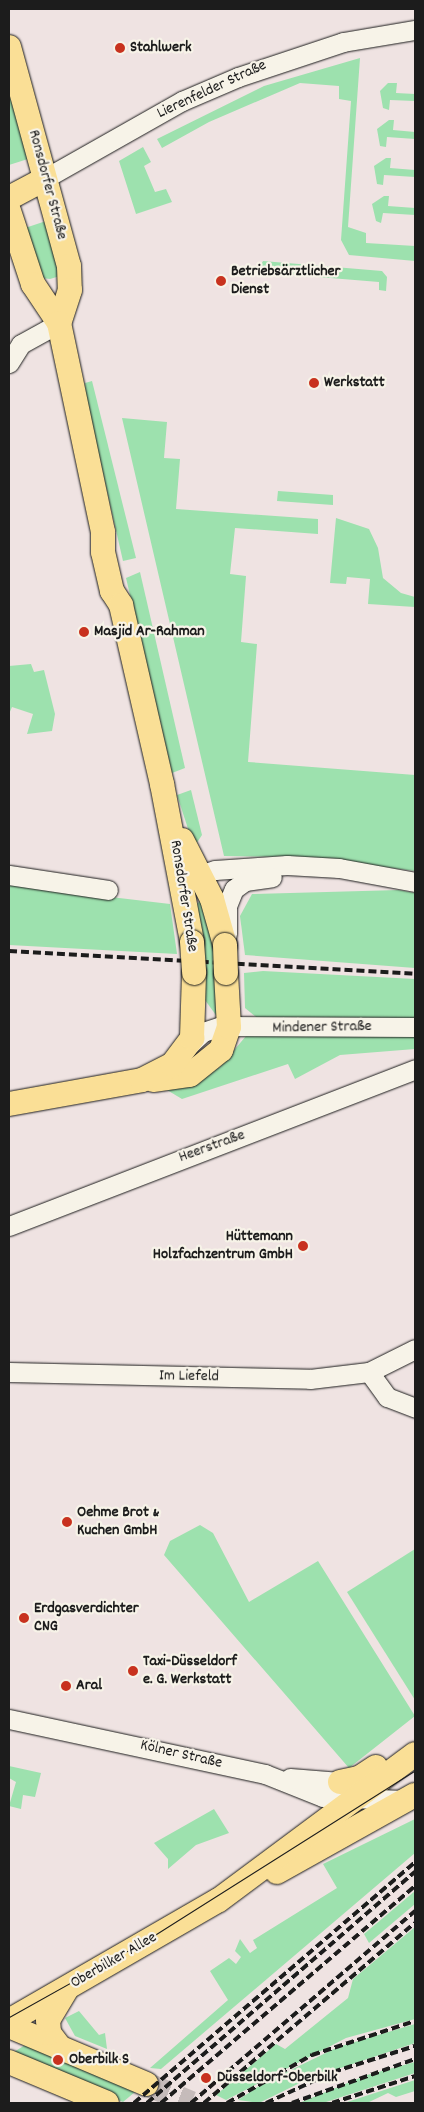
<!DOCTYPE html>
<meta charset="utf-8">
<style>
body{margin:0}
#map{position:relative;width:424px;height:2112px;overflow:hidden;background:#efe3e2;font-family:Dekko,sans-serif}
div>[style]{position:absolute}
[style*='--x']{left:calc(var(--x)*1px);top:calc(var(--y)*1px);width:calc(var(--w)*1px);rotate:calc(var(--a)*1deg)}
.green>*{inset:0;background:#9de1ae}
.major-tunnel>*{height:24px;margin-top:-12px;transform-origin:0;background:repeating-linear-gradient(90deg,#c5bbba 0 24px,transparent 0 36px)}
.roads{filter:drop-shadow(0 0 1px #1c1c1c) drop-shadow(0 0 1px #1c1c1c)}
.minor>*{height:19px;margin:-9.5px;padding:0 9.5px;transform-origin:9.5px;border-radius:9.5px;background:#f7f3e8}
.major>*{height:24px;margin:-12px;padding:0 12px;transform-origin:12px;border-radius:12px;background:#fadf96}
.tram>*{height:1px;margin:-0.5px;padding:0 0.5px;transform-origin:0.5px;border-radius:0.5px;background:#1c1c1c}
.rail>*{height:4px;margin-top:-2px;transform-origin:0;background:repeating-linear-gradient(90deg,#1c1c1c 0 8px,transparent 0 12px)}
.bridges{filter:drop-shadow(0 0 1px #1c1c1c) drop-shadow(0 0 1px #1c1c1c)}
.major-bridge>*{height:24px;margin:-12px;padding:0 12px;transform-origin:12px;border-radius:12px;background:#fadf96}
.dots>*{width:14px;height:14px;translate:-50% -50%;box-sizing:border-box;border:2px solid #f7f3e8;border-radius:50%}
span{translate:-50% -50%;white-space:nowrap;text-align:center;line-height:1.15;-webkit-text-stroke:4.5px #f7f3e8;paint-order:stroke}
.poi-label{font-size:16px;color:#1c1c1c;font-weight:700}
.left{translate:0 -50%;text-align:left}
.right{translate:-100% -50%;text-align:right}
.street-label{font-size:16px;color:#1c1c1c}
.frame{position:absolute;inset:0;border:10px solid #1c1c1c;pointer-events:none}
</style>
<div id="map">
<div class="green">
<div style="clip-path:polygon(360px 58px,348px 227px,366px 233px,366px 243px,415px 246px,415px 261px,349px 255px,341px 240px,351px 101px,339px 99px,339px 86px,300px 83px,209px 122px,162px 148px,157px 139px,264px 86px)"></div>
<div style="clip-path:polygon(9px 78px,31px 158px,9px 165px)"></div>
<div style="clip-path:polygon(388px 83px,397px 83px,396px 93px,415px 94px,415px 101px,390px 100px,389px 110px,383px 108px,380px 91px)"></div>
<div style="clip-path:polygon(389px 120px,394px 120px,393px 130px,415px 132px,415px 139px,387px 137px,386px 147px,380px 146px,377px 129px)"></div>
<div style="clip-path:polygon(143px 147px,151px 162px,144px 166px,155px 192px,166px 189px,172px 202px,136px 214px,119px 161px)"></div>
<div style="clip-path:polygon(386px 158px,391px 158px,390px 168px,415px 170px,415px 177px,384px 175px,383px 185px,377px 184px,374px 166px)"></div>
<div style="clip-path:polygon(384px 196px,389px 196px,388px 206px,415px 208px,415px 215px,383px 213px,381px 223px,376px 221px,372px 204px)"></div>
<div style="clip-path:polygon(49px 220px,60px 276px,50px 279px,42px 278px,25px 228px)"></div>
<div style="clip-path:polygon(263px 261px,382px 271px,387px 277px,386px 291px,379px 290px,379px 282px,257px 272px)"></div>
<div style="clip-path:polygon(92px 381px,136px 558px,123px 561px,86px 399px,85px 383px)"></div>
<div style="clip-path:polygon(122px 418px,167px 422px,164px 458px,180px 459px,176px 509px,318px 519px,318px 534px,235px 528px,230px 574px,246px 576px,241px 642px,257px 644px,248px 762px,415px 775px,415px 871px,303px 857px,224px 856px)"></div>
<div style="clip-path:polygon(278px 491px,333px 495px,333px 505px,277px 501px)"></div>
<div style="clip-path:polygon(336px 518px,369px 529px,378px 548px,383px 578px,401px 593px,415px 597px,415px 607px,368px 604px,370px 579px,347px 577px,346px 584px,330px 583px)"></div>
<div style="clip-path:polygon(140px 572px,185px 768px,172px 773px,126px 578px)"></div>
<div style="clip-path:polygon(31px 664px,34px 672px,44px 670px,55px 714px,52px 731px,27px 734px,33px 714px,12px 707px,9px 714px,9px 666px)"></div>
<div style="clip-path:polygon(191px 790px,202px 835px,194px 847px,177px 795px)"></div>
<div style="clip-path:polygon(9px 885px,170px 904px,177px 954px,9px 945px)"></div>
<div style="clip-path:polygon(399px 890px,415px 893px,415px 968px,245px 955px,240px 916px,252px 894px)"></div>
<div style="clip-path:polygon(201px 900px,211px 911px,218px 1018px,205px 1000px,197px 904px)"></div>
<div style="clip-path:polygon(263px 971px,415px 979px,415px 1018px,261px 1021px,245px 1008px,244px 973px)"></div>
<div style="clip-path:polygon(415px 1031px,415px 1049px,340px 1055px,295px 1079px,288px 1064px,182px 1099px,167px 1090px,198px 1080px,220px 1067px,246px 1036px)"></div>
<div style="clip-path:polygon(200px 1525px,213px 1533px,249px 1602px,318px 1561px,415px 1716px,349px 1768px,164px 1555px,170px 1541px)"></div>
<div style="clip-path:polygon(415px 1549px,415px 1700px,347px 1592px)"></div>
<div style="clip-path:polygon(9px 1766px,41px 1773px,35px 1797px,23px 1795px,21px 1809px,9px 1806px,16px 1782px,9px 1778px)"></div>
<div style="clip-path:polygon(214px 1809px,229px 1833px,196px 1845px,168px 1869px,168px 1859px,154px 1843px)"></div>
<div style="clip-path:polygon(415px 1819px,415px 1853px,161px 2069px,150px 2068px,228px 2000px,210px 1971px,229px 1958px,236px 1964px,241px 1957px,235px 1951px,240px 1939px,250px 1953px,257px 1948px,253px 1940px,337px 1888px,323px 1864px)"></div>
<div style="clip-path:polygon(415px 1891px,415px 1904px,369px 1943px,364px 1934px)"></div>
<div style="clip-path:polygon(415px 1927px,415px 2019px,346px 2038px,226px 2100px,216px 2095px,276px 2044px,285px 2049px,348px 1998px,353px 1979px)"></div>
<div style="clip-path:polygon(79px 2011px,99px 2035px,105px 2033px,107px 2049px,75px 2036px,65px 2018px)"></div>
<div style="clip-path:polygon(415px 2024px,415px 2043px,308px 2079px,259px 2103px,238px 2100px,262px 2084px,338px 2047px)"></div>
<div style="clip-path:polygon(30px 2042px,141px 2087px,123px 2102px,9px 2055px)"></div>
<div style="clip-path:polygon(415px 2062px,415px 2073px,323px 2103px,299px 2103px,367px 2075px)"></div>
<div style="clip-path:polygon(415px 2080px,415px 2091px,396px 2097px,388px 2093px,367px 2103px,344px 2103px)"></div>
</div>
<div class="major-tunnel">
<div style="--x:146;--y:2084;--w:49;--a:22.9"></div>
</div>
<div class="roads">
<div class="minor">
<div style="--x:44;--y:179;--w:159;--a:-29.5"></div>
<div style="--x:182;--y:101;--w:61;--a:-23.2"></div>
<div style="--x:238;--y:77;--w:111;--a:-18.4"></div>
<div style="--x:343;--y:42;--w:73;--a:-9.5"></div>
<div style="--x:9;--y:363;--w:22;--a:-58"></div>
<div style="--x:21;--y:344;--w:43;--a:-28.9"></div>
<div style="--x:9;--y:875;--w:100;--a:8.6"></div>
<div style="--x:187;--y:879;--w:29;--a:-18"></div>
<div style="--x:215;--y:870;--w:72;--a:-4"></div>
<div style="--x:287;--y:865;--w:52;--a:3.3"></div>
<div style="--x:339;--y:868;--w:77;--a:10.4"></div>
<div style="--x:227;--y:934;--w:28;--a:-90"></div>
<div style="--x:227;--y:906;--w:18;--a:-68"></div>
<div style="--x:234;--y:889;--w:14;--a:-36"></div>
<div style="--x:245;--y:881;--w:27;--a:-8"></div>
<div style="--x:190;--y:1044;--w:18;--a:-43"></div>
<div style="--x:203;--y:1032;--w:19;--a:-18"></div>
<div style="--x:221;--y:1026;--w:194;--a:0.3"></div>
<div style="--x:9;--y:1226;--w:435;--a:-21.1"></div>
<div style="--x:9;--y:1372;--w:301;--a:1.3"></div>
<div style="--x:310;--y:1379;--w:59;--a:-6.8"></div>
<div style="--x:369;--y:1372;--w:51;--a:-26.6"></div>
<div style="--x:369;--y:1372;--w:31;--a:54"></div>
<div style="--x:387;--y:1397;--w:30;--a:21"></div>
<div style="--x:9;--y:1719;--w:262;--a:12.1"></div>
<div style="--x:265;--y:1774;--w:62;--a:21.6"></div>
<div style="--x:323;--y:1797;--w:81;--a:2.1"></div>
<div style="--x:290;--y:1778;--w:50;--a:4.6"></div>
</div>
<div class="major">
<div style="--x:9;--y:47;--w:227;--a:74.7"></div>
<div style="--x:69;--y:266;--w:24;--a:88"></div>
<div style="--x:70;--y:290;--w:35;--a:108"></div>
<div style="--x:9;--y:198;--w:40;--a:-28"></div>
<div style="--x:9;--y:211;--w:77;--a:71.8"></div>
<div style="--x:33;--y:284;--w:47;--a:56.3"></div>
<div style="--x:59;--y:323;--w:214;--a:78.1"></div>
<div style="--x:103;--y:532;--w:20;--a:90"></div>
<div style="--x:103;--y:552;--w:40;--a:77"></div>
<div style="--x:112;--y:591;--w:17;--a:57"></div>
<div style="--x:121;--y:605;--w:184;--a:77.1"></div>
<div style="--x:162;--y:784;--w:161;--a:79.2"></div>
<div style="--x:182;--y:840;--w:66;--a:63"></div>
<div style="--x:212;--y:899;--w:48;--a:74.2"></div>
<div style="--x:153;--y:1080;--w:37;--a:-8"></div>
<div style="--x:190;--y:1075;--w:40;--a:-39"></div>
<div style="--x:221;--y:1050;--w:24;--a:-71"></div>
<div style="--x:229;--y:1027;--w:54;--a:-93.2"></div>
<div style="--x:9;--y:1104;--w:135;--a:-10.2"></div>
<div style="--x:142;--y:1080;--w:34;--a:-27"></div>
<div style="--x:172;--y:1065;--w:34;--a:-53"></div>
<div style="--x:192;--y:1038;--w:65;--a:-88.2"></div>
<div style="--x:340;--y:1782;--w:19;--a:-12"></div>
<div style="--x:359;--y:1778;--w:20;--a:-33"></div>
<div style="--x:277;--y:1872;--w:158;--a:-29.2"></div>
<div style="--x:9;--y:2021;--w:242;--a:-30"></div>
<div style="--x:219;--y:1900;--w:244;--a:-36.7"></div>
<div style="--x:9;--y:2026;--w:149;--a:22.9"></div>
<div style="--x:61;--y:2049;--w:20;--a:-127"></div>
<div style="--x:49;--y:2033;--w:13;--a:-94"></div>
<div style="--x:48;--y:2020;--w:35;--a:-59"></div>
<div style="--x:9;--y:2062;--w:106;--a:22.7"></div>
</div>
</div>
<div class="tram">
<div style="--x:9;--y:2017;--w:156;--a:-29.2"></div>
<div style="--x:145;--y:1941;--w:320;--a:-32.3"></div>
</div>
<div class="rail">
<div style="--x:9;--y:951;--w:407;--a:3.2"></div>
<div style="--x:134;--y:2103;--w:370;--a:-40.6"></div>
<div style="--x:147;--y:2103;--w:354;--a:-40.8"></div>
<div style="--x:161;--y:2103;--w:334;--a:-40.5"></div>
<div style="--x:191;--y:2103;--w:295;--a:-40.6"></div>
<div style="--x:204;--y:2103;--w:277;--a:-40.5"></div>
<div style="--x:227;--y:2103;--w:98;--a:-29.5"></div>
<div style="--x:312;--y:2055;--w:108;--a:-18.3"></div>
<div style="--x:266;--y:2103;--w:74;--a:-24.8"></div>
<div style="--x:333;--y:2072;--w:86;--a:-17.6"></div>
<div style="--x:292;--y:2103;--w:131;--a:-19.7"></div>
<div style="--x:332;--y:2103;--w:87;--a:-18"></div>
</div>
<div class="bridges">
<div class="major-bridge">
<div style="--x:192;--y:942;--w:31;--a:86"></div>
<div style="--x:225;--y:945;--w:28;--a:88"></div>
</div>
</div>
<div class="dots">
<div style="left:120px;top:48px;background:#c8321e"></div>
<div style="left:221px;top:281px;background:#c8321e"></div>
<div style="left:314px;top:383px;background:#c8321e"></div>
<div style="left:84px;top:632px;background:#c8321e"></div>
<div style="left:303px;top:1246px;background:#c8321e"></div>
<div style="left:67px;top:1522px;background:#c8321e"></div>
<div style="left:24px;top:1618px;background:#c8321e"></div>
<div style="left:133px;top:1671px;background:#c8321e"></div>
<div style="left:66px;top:1686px;background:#c8321e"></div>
<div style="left:58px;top:2060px;background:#c8321e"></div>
<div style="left:206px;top:2078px;background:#c8321e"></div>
</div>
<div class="poi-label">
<span class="left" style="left:130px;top:48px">Stahlwerk</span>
<span class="left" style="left:231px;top:281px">Betriebsärztlicher<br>Dienst</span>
<span class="left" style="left:324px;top:383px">Werkstatt</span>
<span class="left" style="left:94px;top:632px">Masjid Ar-Rahman</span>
<span class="right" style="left:293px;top:1246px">Hüttemann<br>Holzfachzentrum GmbH</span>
<span class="left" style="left:77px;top:1522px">Oehme Brot &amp;<br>Kuchen GmbH</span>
<span class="left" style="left:34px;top:1618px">Erdgasverdichter<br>CNG</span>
<span class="left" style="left:143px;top:1671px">Taxi-Düsseldorf<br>e. G. Werkstatt</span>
<span class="left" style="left:76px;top:1686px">Aral</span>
<span class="left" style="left:69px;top:2060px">Oberbilk S</span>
<span class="left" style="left:217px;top:2078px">Düsseldorf-Oberbilk</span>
</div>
<div class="street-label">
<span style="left:212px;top:90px;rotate:-25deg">Lierenfelder Straße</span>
<span style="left:47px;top:185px;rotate:75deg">Ronsdorfer Straße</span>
<span style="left:183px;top:896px;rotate:81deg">Ronsdorfer Straße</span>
<span style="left:322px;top:1028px;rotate:-1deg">Mindener Straße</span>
<span style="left:212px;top:1147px;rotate:-20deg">Heerstraße</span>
<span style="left:189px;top:1377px;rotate:1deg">Im Liefeld</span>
<span style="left:181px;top:1755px;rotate:13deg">Kölner Straße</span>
<span style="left:114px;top:1961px;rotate:-30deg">Oberbilker Allee</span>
</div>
<div class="frame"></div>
</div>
